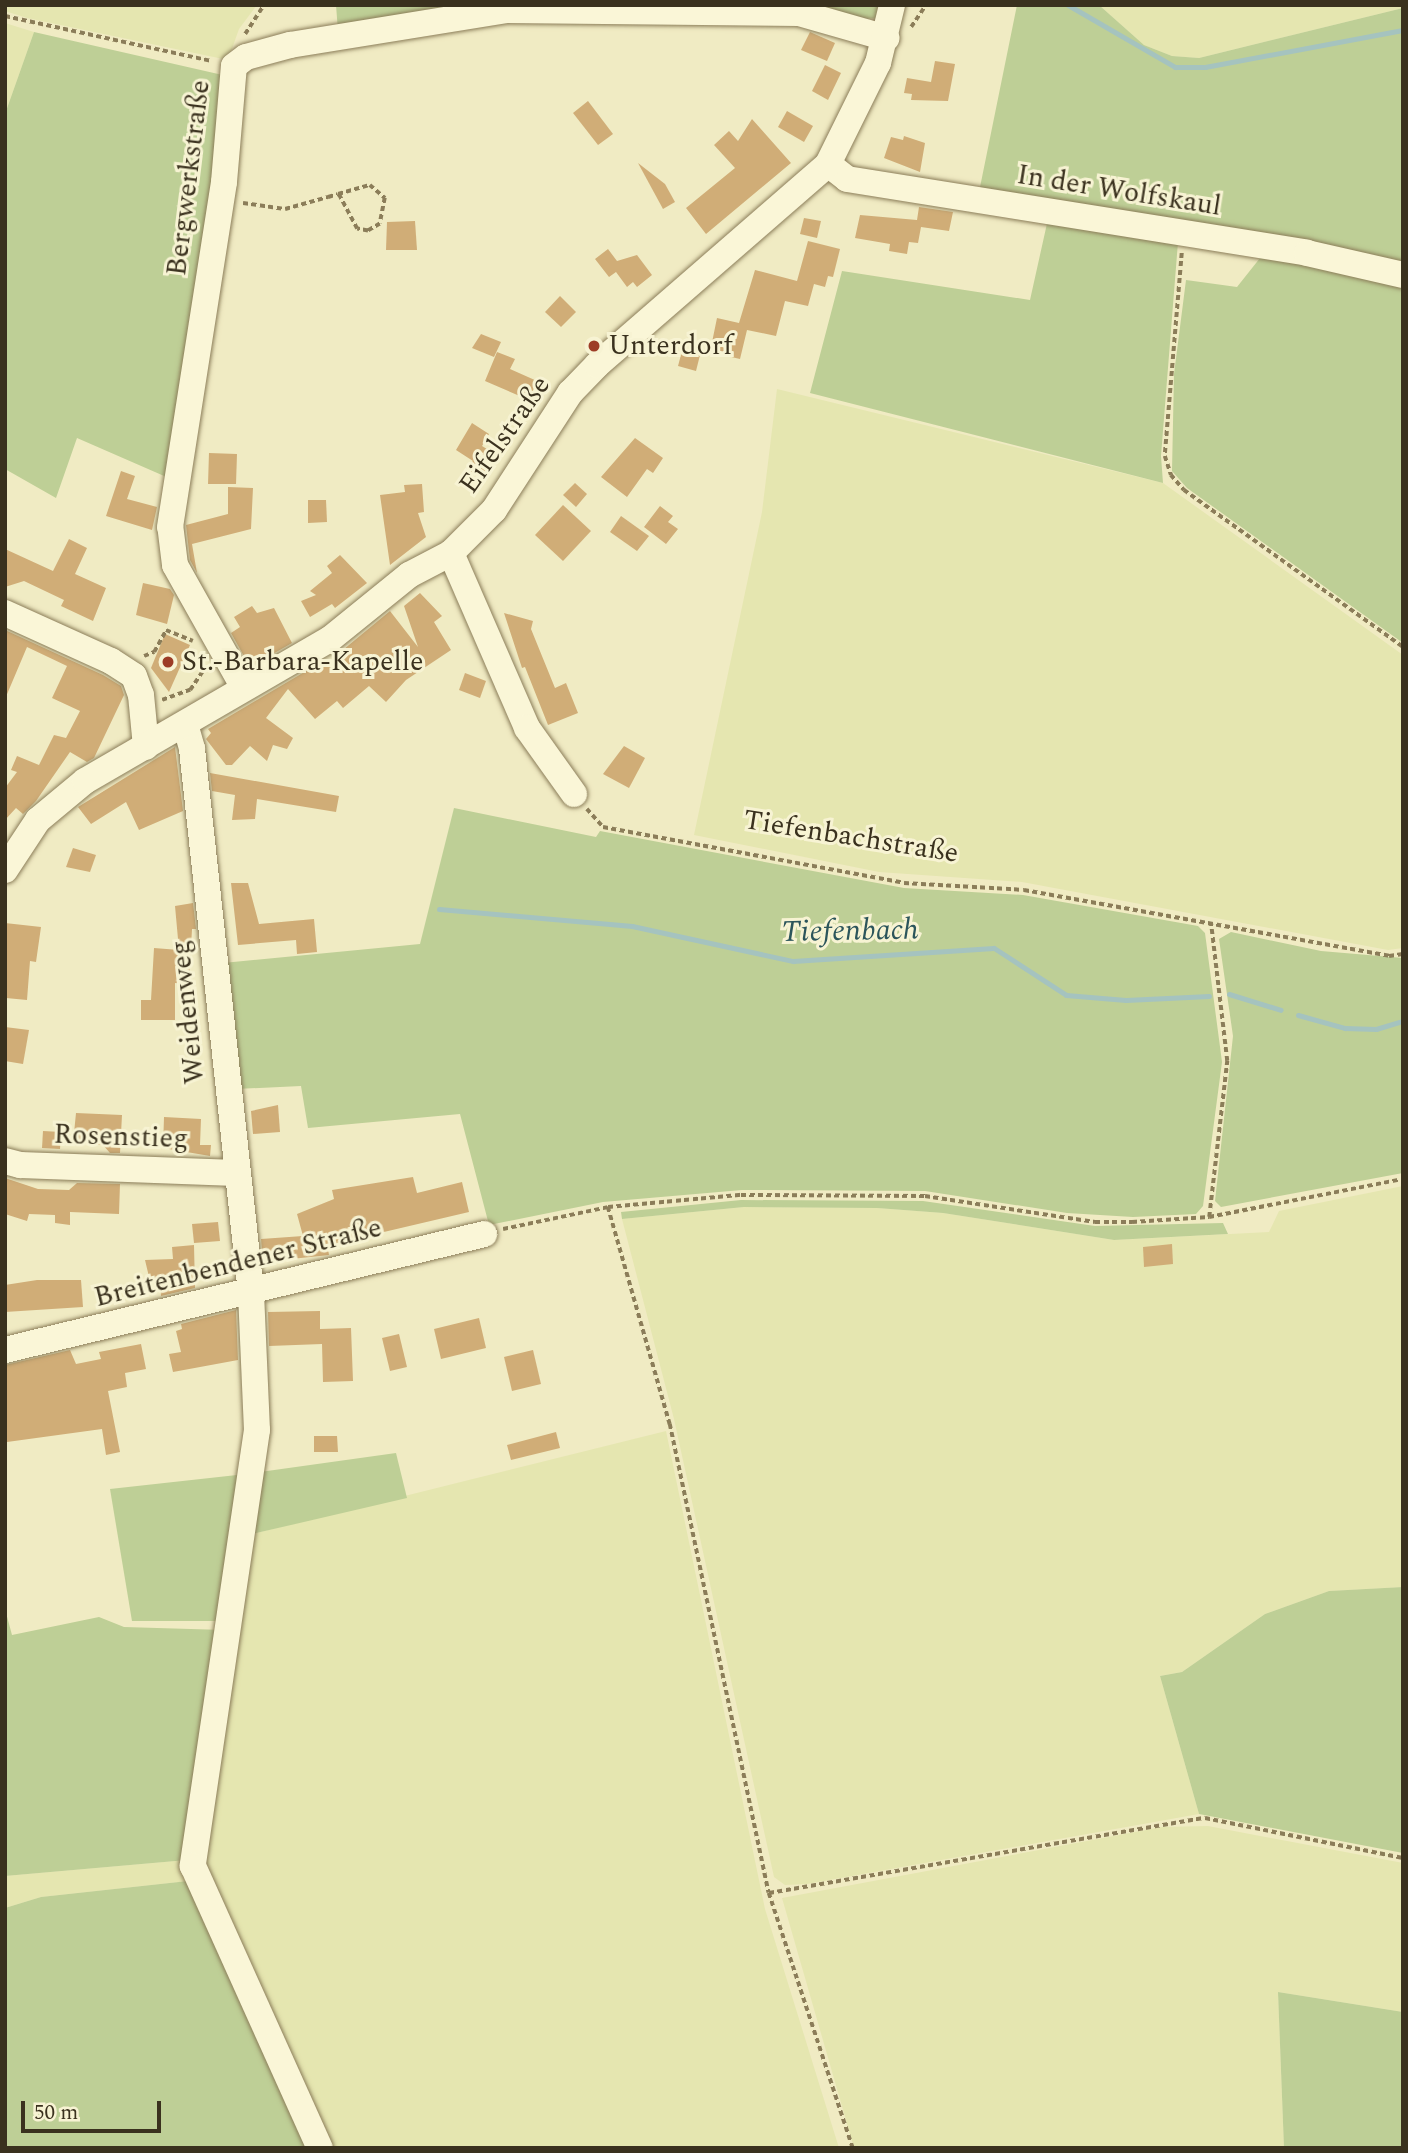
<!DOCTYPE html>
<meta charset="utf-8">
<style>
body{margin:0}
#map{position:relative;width:1408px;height:2153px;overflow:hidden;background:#f0ebc3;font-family:Spectral,serif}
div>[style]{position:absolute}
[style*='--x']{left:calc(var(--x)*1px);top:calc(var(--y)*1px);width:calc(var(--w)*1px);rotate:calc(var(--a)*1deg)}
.farmland>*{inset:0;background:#e5e6b0}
.green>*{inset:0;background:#becf96}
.stream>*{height:5px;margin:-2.5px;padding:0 2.5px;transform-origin:2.5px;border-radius:2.5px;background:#a5c3bf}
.building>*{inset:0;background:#d0ad77}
.path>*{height:3.5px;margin-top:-1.75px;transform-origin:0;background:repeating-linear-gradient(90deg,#8b7d59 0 5px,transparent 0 8.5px)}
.roads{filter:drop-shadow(0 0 2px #8b7d59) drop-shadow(0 0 2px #8b7d59)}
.minor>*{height:26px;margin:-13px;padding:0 13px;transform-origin:13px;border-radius:13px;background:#faf6d7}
.dots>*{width:19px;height:19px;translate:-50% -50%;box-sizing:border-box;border:4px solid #f7f3d3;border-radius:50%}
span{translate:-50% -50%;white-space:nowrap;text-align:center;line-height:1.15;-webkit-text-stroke:6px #f7f3d3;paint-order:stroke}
.street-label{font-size:28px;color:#3a311e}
.poi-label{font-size:28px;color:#3a311e}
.left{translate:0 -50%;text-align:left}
.water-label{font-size:30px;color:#2c555b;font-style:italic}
.frame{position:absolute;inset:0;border:7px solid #3a311e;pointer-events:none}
.scale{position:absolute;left:21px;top:2101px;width:140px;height:32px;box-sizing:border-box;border:4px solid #3a311e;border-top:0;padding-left:9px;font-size:21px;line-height:24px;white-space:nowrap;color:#3a311e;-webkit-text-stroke:5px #f7f3d3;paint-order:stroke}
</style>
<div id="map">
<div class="farmland">
<div style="clip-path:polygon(5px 5px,257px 5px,239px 29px,228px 60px,27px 18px,5px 11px)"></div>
<div style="clip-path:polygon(1099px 5px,1403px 5px,1403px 8px,1199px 58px,1172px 56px,1144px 45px)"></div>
<div style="clip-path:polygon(5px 23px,34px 32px,5px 114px)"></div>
<div style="clip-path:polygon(777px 389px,1163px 483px,1403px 655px,1403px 948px,1388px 950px,1022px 882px,879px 872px,694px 835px,762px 512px)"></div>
<div style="clip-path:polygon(1403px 1186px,1403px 1587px,1329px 1591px,1265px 1614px,1182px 1672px,1160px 1676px,1199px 1814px,807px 1884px,785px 1885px,774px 1877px,674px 1419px,622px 1219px,744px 1207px,877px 1208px,943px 1213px,1114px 1240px,1269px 1232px,1279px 1211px)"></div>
<div style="clip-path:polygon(666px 1431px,765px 1909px,839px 2148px,329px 2148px,203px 1868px,248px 1535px)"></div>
<div style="clip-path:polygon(1208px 1826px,1403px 1863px,1403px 2012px,1278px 1992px,1284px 2148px,854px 2148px,782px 1898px,1162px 1827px)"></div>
<div style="clip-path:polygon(187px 1860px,188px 1881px,41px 1897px,5px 1908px,5px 1876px)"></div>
</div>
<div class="green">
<div style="clip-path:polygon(336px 5px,885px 5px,881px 18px,862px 19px,800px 9px,338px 31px)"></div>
<div style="clip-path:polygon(1017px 5px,1099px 5px,1144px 45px,1172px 56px,1199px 58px,1403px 8px,1403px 270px,978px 197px)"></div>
<div style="clip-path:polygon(34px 32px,227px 76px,171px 479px,77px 438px,56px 498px,5px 469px,5px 114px)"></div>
<div style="clip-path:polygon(1048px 219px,1178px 242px,1161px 456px,1163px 483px,810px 393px,842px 271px,1030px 300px)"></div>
<div style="clip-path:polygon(1264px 253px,1403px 280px,1403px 643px,1187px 488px,1172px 471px,1174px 374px,1186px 280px,1237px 287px)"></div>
<div style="clip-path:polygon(454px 808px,596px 837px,600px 831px,904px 888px,1023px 895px,1198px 926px,1205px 933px,1222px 1062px,1203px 1206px,1196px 1214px,1133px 1217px,1067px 1213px,925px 1191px,742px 1190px,603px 1202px,489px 1225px,460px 1114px,308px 1128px,301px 1086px,236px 1089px,223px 963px,420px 944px)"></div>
<div style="clip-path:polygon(1231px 932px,1321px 951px,1403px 958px,1403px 1173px,1221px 1207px,1215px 1201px,1233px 1036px,1219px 939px)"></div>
<div style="clip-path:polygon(741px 1200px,923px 1201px,1095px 1226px,1223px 1223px,1228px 1234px,1114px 1240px,943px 1213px,877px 1208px,744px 1207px,622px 1219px,621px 1212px)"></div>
<div style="clip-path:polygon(396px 1453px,407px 1498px,248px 1535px,260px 1472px)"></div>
<div style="clip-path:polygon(246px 1474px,223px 1621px,132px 1621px,110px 1489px)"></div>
<div style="clip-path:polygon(1403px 1587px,1403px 1853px,1199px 1814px,1160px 1676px,1182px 1672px,1265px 1614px,1329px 1591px)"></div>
<div style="clip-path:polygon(5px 1609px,12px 1635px,99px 1617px,124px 1627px,224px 1630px,187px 1860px,5px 1876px)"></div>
<div style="clip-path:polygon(188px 1881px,311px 2148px,5px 2148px,5px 1908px,41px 1897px)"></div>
<div style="clip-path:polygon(1278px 1992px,1403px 2012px,1403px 2148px,1284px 2148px)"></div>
</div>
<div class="stream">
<div style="--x:1068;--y:5;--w:124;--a:30.1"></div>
<div style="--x:1175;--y:67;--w:30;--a:0"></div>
<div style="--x:1205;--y:67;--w:201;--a:-10.6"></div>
<div style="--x:439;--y:909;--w:194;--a:5"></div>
<div style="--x:632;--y:926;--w:165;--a:12.3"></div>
<div style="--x:793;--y:961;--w:201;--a:-3.7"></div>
<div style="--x:994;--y:948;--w:86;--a:33.1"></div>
<div style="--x:1066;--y:995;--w:60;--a:4.8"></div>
<div style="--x:1126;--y:1000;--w:83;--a:-2.8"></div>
<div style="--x:1229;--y:994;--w:54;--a:17.1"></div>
<div style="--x:1298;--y:1015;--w:49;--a:15.5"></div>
<div style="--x:1345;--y:1028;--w:31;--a:2"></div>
<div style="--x:1376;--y:1029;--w:28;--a:-17"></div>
</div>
<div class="building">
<div style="clip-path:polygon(810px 32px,835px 43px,827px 61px,801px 50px)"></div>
<div style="clip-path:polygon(935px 61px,955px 64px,948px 101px,911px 100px,912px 94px,904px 93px,907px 78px,931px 82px)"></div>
<div style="clip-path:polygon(825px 65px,841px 73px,828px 100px,812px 91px)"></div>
<div style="clip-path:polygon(588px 101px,613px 134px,598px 145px,573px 113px)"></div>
<div style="clip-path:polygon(787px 111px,813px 126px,804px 142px,778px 127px)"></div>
<div style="clip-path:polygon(752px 119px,791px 163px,706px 234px,686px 208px,735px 168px,714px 145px,729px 131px,738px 141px)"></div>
<div style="clip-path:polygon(904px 136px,925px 143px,920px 172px,884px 158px,891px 137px,903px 140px)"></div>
<div style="clip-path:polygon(638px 163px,665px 184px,675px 202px,663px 209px)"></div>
<div style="clip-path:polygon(919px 207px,953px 212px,949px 231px,921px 227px,918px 243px,909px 242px,907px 254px,889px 251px,890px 244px,855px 238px,860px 215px,917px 220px)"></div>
<div style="clip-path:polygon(804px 218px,821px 221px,817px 238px,800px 234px)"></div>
<div style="clip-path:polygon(415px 221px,417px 250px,386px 250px,387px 222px)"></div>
<div style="clip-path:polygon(808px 241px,840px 249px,833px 277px,828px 276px,825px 287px,814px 284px,808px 306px,785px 301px,776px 336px,747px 330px,740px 359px,710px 352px,717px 318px,739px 323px,755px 270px,797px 281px)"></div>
<div style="clip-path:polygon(608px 249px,617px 261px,637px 255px,652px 275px,637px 287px,633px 282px,627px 287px,616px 272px,609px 277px,595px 259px)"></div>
<div style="clip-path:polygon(560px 296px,576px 312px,561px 327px,545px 312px)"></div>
<div style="clip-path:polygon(481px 334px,501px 342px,494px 357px,472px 348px)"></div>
<div style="clip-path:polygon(682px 351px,700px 355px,696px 371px,678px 366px)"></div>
<div style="clip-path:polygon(497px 352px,515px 359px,510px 369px,537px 381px,529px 400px,485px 381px)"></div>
<div style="clip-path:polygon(472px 423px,489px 434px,482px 446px,495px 454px,481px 477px,467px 469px,473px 461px,456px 450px)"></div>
<div style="clip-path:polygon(635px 438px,663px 458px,653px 473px,647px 469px,627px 497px,601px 477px)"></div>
<div style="clip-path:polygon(209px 453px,237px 454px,236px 484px,208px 484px)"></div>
<div style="clip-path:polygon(121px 471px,135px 476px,127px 499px,157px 507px,152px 530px,106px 516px)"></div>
<div style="clip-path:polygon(575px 483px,587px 494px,576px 507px,563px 495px)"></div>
<div style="clip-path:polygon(422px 484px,424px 512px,418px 513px,426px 537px,390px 565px,380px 495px,405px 492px,404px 485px)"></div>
<div style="clip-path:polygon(228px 487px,253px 488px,251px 529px,192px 544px,197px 573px,190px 560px,186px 525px,228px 514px)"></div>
<div style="clip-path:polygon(308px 500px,326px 500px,327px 522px,308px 523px)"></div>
<div style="clip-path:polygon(563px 505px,591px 531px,563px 561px,535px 535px)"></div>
<div style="clip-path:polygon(660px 506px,673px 516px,668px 522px,678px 529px,666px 544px,644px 527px)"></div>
<div style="clip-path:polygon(621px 516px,649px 536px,637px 551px,610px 532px)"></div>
<div style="clip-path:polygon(69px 539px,87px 548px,75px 574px,106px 588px,93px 621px,61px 606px,64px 600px,24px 581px,5px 587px,5px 549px,53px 571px)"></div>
<div style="clip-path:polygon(340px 555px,367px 583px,335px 608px,332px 604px,310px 617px,301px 601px,316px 595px,310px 591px,332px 573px,327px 566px)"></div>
<div style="clip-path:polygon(143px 583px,170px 589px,174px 595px,167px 624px,136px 615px)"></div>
<div style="clip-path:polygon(420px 593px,442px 616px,434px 622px,451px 650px,406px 680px,386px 702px,369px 686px,343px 708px,337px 701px,315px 719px,288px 689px,266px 718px,293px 738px,287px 749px,273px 745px,267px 761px,250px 746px,232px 765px,226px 765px,206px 739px,211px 733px,208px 729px,323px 661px,326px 664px,390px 611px,418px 647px,404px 606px)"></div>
<div style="clip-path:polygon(252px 606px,257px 613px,274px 608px,292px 643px,250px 667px,231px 633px,240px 627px,234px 617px)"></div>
<div style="clip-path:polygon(504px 613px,533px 621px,531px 629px,555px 688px,566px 683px,578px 713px,548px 725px,525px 667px,522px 668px)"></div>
<div style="clip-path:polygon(5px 630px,103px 675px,121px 686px,124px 695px,94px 758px,87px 762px,70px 752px,36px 801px,23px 814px,16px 808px,5px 820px,5px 788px,17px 772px,11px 770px,17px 756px,39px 765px,54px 735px,66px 738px,80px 711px,52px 698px,67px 666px,27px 647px,5px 699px)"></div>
<div style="clip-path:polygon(165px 634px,190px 645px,169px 692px,151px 668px)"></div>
<div style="clip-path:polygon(465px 673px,486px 681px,480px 698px,459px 690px)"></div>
<div style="clip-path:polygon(624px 746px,645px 758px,629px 788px,603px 774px)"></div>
<div style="clip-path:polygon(175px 747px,183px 811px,139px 830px,126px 802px,91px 824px,78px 807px)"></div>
<div style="clip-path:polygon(210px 773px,339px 796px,336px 812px,257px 799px,255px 819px,232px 820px,235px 795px,212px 791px)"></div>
<div style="clip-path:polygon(73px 848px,96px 855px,90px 872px,66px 867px)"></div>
<div style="clip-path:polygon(231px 883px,248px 883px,259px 924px,314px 919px,317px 952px,297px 954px,296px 940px,238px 945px)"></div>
<div style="clip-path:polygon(193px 903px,196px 929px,192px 929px,189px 984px,175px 983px,175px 1020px,141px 1020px,141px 1000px,151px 1000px,154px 948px,179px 950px,175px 906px)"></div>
<div style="clip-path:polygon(5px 923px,41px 927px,36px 962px,30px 961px,27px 1000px,6px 998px)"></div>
<div style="clip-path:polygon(5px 1027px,29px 1030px,23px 1064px,5px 1061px)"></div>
<div style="clip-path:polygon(278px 1105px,280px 1132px,253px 1134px,251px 1111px)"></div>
<div style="clip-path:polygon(76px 1113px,122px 1115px,120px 1153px,110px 1153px,103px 1145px,73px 1143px)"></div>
<div style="clip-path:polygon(164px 1117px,201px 1119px,200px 1145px,211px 1145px,210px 1156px,163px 1148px)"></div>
<div style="clip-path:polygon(43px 1131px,61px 1132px,60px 1149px,42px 1148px)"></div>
<div style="clip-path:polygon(413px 1177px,417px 1193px,462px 1182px,469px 1212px,337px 1243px,328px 1249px,329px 1255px,263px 1262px,261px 1239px,303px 1236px,297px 1214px,334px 1199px,332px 1190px)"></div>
<div style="clip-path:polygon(5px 1178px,38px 1189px,69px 1190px,77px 1183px,120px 1184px,119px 1214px,70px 1212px,70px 1225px,55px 1223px,55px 1215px,29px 1214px,27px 1221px,5px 1214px)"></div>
<div style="clip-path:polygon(218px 1222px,220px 1241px,194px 1243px,192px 1224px)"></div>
<div style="clip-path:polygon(1172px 1244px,1173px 1264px,1144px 1267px,1143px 1247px)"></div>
<div style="clip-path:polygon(194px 1245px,195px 1288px,161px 1296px,160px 1279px,150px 1281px,145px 1260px,173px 1259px,172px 1247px)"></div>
<div style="clip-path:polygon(37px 1280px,81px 1280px,83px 1307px,5px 1312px,5px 1285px)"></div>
<div style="clip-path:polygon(236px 1310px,238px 1360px,173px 1372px,169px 1354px,181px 1352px,176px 1331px,182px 1329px,181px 1324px)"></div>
<div style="clip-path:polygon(320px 1311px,320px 1329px,351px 1328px,353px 1381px,323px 1382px,322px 1344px,269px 1346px,268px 1312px)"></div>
<div style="clip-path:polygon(479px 1318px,486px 1348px,441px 1359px,434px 1329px)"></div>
<div style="clip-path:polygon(399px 1334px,407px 1367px,390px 1371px,382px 1338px)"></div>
<div style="clip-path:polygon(141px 1344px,146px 1369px,125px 1373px,127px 1387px,108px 1391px,120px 1452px,106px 1455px,102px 1429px,7px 1442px,5px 1365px,70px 1350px,76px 1364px,101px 1359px,99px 1352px)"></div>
<div style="clip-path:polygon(533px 1350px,541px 1384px,512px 1391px,504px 1357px)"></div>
<div style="clip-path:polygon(556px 1432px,560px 1448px,511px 1460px,507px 1445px)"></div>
<div style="clip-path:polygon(314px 1436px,337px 1436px,338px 1452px,314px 1452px)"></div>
</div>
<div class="path">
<div style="--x:5;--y:16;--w:212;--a:12.3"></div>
<div style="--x:911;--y:27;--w:27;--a:-56"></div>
<div style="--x:245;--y:34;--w:35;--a:-57"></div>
<div style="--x:243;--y:203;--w:42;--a:8.1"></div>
<div style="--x:285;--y:209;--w:45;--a:-15.6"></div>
<div style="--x:328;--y:197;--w:10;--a:-17"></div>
<div style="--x:338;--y:194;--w:33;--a:-16"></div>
<div style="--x:370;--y:185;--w:20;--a:41"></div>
<div style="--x:385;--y:198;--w:26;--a:101"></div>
<div style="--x:380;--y:224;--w:14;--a:150"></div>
<div style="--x:368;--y:231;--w:11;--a:-170"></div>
<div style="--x:357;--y:229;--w:40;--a:-118"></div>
<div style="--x:1182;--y:253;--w:204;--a:94.8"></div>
<div style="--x:1165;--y:456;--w:20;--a:72"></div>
<div style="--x:1171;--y:475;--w:20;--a:49"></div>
<div style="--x:1184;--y:490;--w:269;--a:35.6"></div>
<div style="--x:144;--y:656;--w:11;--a:-22"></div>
<div style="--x:154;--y:652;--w:25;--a:-61"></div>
<div style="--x:166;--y:630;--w:29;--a:22"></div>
<div style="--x:162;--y:700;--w:30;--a:-20"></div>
<div style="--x:190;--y:690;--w:22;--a:-56"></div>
<div style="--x:202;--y:672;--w:12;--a:-90"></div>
<div style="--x:587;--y:809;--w:24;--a:48"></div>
<div style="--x:603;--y:827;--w:306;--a:10.5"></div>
<div style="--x:904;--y:883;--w:120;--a:3.3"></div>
<div style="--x:1024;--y:890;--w:371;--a:10.2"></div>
<div style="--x:1389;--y:956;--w:14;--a:-8"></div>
<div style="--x:608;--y:1207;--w:226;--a:74.1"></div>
<div style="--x:670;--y:1424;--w:479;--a:78.1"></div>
<div style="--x:769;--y:1893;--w:442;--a:-9.8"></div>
<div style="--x:1205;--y:1818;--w:202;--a:11.4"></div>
<div style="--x:1209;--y:1217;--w:157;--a:-83.4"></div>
<div style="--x:1227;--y:1061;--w:138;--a:-96.7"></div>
<div style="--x:503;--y:1229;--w:107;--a:-11.8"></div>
<div style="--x:608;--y:1207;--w:134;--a:-5.2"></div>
<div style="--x:741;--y:1195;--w:184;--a:0.3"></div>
<div style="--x:925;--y:1196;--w:172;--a:8.7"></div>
<div style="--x:1095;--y:1222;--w:37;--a:0"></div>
<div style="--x:1132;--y:1222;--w:77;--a:-3.7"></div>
<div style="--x:1209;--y:1217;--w:198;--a:-11.1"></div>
<div style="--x:769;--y:1893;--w:268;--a:71.8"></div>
</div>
<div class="roads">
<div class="minor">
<div style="--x:828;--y:164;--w:24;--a:38"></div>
<div style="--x:847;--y:179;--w:466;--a:9.1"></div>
<div style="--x:1307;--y:253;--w:98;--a:12.9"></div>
<div style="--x:451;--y:553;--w:191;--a:66.5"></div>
<div style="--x:527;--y:728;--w:81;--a:54.5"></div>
<div style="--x:5;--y:613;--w:116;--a:24.4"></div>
<div style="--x:111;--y:661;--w:27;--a:33"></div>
<div style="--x:134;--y:676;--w:20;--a:70"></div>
<div style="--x:141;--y:695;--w:52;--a:84.5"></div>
<div style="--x:244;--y:688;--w:141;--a:-119.3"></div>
<div style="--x:175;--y:565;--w:38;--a:-97"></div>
<div style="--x:170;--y:527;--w:349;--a:-81.1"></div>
<div style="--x:224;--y:182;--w:116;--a:-85.1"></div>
<div style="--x:234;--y:66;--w:15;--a:-37"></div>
<div style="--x:246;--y:57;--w:46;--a:-15.3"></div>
<div style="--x:290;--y:45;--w:220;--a:-9.2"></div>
<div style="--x:507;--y:10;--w:292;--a:0.6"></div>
<div style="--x:799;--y:13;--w:91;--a:16"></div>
<div style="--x:185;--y:724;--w:26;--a:74"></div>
<div style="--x:192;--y:749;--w:547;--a:83.81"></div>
<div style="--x:251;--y:1293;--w:137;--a:87.5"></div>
<div style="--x:257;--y:1430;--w:441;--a:98.4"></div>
<div style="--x:193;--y:1866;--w:309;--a:65.8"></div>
<div style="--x:5;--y:870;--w:60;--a:-56.6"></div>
<div style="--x:38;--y:820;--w:61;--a:-39.7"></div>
<div style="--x:85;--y:781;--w:283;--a:-30.1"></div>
<div style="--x:330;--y:639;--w:102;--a:-39"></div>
<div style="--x:409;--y:575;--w:47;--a:-27.6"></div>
<div style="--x:451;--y:553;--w:61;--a:-45"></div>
<div style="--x:494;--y:510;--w:140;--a:-57"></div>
<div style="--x:570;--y:393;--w:39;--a:-46"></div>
<div style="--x:597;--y:365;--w:306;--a:-41"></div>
<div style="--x:828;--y:164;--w:113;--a:-63.7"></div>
<div style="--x:878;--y:63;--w:60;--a:-76.4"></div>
<div style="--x:5;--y:1161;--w:16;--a:15"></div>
<div style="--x:20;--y:1165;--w:216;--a:2.1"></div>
<div style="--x:5;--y:1350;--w:493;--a:-13.6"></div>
</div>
</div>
<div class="dots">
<div style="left:594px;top:346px;background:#9d3c26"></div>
<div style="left:168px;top:662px;background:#9d3c26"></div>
</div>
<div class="street-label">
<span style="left:189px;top:178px;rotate:-83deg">Bergwerkstraße</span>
<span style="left:1119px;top:191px;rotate:9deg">In der Wolfskaul</span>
<span style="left:505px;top:435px;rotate:-55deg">Eifelstraße</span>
<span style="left:851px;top:837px;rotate:9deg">Tiefenbachstraße</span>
<span style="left:188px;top:1012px;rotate:-96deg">Weidenweg</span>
<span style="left:121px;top:1137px;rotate:2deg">Rosenstieg</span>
<span style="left:238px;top:1263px;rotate:-14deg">Breitenbendener Straße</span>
</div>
<div class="poi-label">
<span class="left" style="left:608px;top:346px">Unterdorf</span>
<span class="left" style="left:182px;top:662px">St.-Barbara-Kapelle</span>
</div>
<div class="water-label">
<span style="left:850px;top:931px;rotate:-1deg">Tiefenbach</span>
</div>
<div class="frame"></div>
<div class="scale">50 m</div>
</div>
